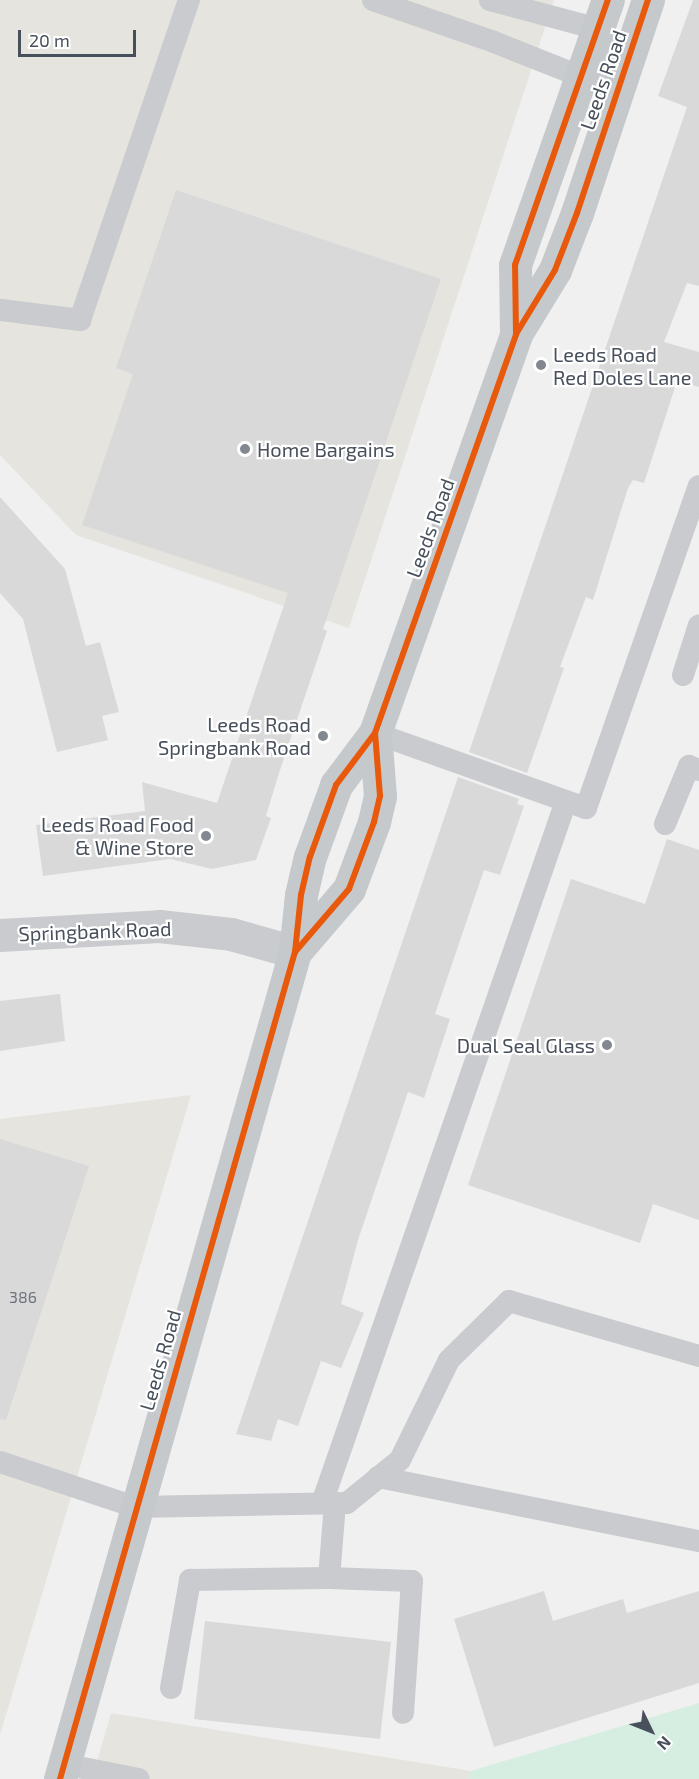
<!DOCTYPE html>
<style>
body{margin:0}
#map{position:relative;width:699px;height:1779px;overflow:hidden;background:#f0f0f0;font-family:"Exo 2",sans-serif}
div>[style]{position:absolute}
[style*='--x']{left:calc(var(--x)*1px);top:calc(var(--y)*1px);width:calc(var(--w)*1px);rotate:calc(var(--a)*1deg)}
.commercial>*{inset:0;background:#e5e4de}
.green>*{inset:0;background:#d6eee2}
.building>*{inset:0;background:#d9d9da}
.lane>*{height:22px;margin:-11px;padding:0 11px;transform-origin:11px;border-radius:11px;background:#cacbce}
.street>*{height:33px;margin:-16.5px;padding:0 16.5px;transform-origin:16.5px;border-radius:16.5px;background:#cacbce}
.primary>*{height:33px;margin:-16.5px;padding:0 16.5px;transform-origin:16.5px;border-radius:16.5px;background:#c6c9cc}
.cycleway>*{height:6px;margin:-3px;padding:0 3px;transform-origin:3px;border-radius:3px;background:#e8590c}
.dots>*{width:16px;height:16px;translate:-50% -50%;box-sizing:border-box;border:3px solid #fff;border-radius:50%}
span{translate:-50% -50%;white-space:nowrap;text-align:center;line-height:1.15;-webkit-text-stroke:4.5px #fff;paint-order:stroke}
.number-label{font-size:16px;color:#6d737c}
.number-label span{-webkit-text-stroke-width:0}
.street-label{font-size:20px;color:#48505c}
.poi-label{font-size:20px;color:#48505c}
.left{translate:0 -50%;text-align:left}
.right{translate:-100% -50%;text-align:right}
.north{position:absolute;left:621px;top:1701px;width:60px;height:60px;-webkit-text-stroke:4px #fff;paint-order:stroke;rotate:133deg;font-size:16px;font-weight:700;line-height:24px;text-align:center;color:#48505c}
.north::after{content:'';display:block;margin:auto;width:21px;height:27px;background:#48505c;clip-path:polygon(50% 0,100% 100%,50% 72%,0 100%)}
.scale{position:absolute;left:18px;top:30px;width:118px;height:27px;box-sizing:border-box;border:3px solid #48505c;border-top:0;padding-left:8px;font-size:18px;line-height:21px;white-space:nowrap;color:#48505c;-webkit-text-stroke:4px #fff;paint-order:stroke}
</style>
<div id="map">
<div class="commercial">
<div style="clip-path:polygon(0 0,554px 0,349px 628px,76px 535px,0 455px)"></div>
<div style="clip-path:polygon(191px 1095px,0 1735px,0 1119px)"></div>
<div style="clip-path:polygon(111px 1713px,471px 1771px,469px 1779px,92px 1779px)"></div>
</div>
<div class="green">
<div style="clip-path:polygon(699px 1703px,699px 1779px,469px 1779px,471px 1771px)"></div>
</div>
<div class="building">
<div style="clip-path:polygon(693px 0,699px 0,699px 286px,687px 283px,664px 342px,699px 352px,699px 387px,677px 381px,644px 483px,633px 480px,628px 488px,593px 600px,586px 597px,560px 667px,564px 668px,527px 773px,469px 752px,687px 107px,658px 96px)"></div>
<div style="clip-path:polygon(176px 190px,441px 279px,323px 629px,327px 631px,279px 773px,266px 816px,271px 818px,256px 860px,212px 869px,170px 859px,43px 876px,36px 825px,145px 811px,142px 782px,217px 803px,288px 593px,82px 525px,133px 374px,116px 368px)"></div>
<div style="clip-path:polygon(0 497px,65px 569px,86px 646px,100px 642px,119px 712px,102px 716px,108px 740px,57px 752px,23px 619px,0 593px)"></div>
<div style="clip-path:polygon(458px 777px,519px 799px,517px 804px,524px 806px,500px 875px,484px 870px,435px 1014px,450px 1019px,424px 1098px,408px 1092px,358px 1240px,341px 1304px,364px 1313px,341px 1368px,321px 1361px,298px 1426px,278px 1419px,271px 1441px,236px 1434px)"></div>
<div style="clip-path:polygon(667px 839px,699px 850px,699px 1220px,653px 1204px,640px 1243px,468px 1185px,571px 879px,645px 904px)"></div>
<div style="clip-path:polygon(60px 994px,65px 1041px,0 1051px,0 1001px)"></div>
<div style="clip-path:polygon(0 1139px,89px 1166px,6px 1420px,0 1419px)"></div>
<div style="clip-path:polygon(544px 1591px,553px 1621px,623px 1599px,627px 1613px,699px 1591px,699px 1683px,494px 1747px,454px 1619px)"></div>
<div style="clip-path:polygon(205px 1621px,391px 1642px,380px 1739px,194px 1719px)"></div>
</div>
<div class="lane">
<div style="--x:373;--y:0;--w:128;--a:19.1"></div>
<div style="--x:494;--y:42;--w:95;--a:21.7"></div>
<div style="--x:582;--y:77;--w:47;--a:-21.1"></div>
<div style="--x:626;--y:60;--w:42;--a:-132.1"></div>
<div style="--x:598;--y:29;--w:112;--a:-165"></div>
<div style="--x:1;--y:310;--w:80;--a:7.2"></div>
<div style="--x:80;--y:320;--w:338;--a:-71.2"></div>
<div style="--x:683;--y:675;--w:52;--a:-72.3"></div>
<div style="--x:375;--y:733;--w:224;--a:19.6"></div>
<div style="--x:586;--y:808;--w:341;--a:-70.7"></div>
<div style="--x:665;--y:824;--w:63;--a:-67.5"></div>
<div style="--x:689;--y:766;--w:11;--a:22"></div>
<div style="--x:0;--y:1462;--w:142;--a:18.4"></div>
<div style="--x:135;--y:1507;--w:212;--a:-1.1"></div>
<div style="--x:347;--y:1503;--w:68;--a:-39.1"></div>
<div style="--x:400;--y:1460;--w:111;--a:-63.9"></div>
<div style="--x:449;--y:1360;--w:84;--a:-44.5"></div>
<div style="--x:509;--y:1301;--w:198;--a:16.1"></div>
<div style="--x:378;--y:1477;--w:327;--a:11.3"></div>
<div style="--x:322;--y:1503;--w:743;--a:-70.83"></div>
<div style="--x:329;--y:1578;--w:83;--a:2.1"></div>
<div style="--x:412;--y:1581;--w:132;--a:93.9"></div>
<div style="--x:171;--y:1688;--w:110;--a:-80"></div>
<div style="--x:190;--y:1580;--w:139;--a:-0.8"></div>
<div style="--x:329;--y:1578;--w:75;--a:-85.4"></div>
<div style="--x:63;--y:1764;--w:77;--a:11.2"></div>
</div>
<div class="street">
<div style="--x:0;--y:935;--w:159;--a:-3.2"></div>
<div style="--x:159;--y:926;--w:72;--a:6.3"></div>
<div style="--x:231;--y:934;--w:66;--a:15.7"></div>
</div>
<div class="primary">
<div style="--x:516;--y:334;--w:69;--a:-90.8"></div>
<div style="--x:515;--y:265;--w:281;--a:-70.7"></div>
<div style="--x:295;--y:952;--w:83;--a:-49.4"></div>
<div style="--x:349;--y:889;--w:72;--a:-69.5"></div>
<div style="--x:374;--y:822;--w:27;--a:-77"></div>
<div style="--x:380;--y:796;--w:63;--a:-94.5"></div>
<div style="--x:60;--y:1779;--w:860;--a:-74.14"></div>
<div style="--x:295;--y:952;--w:57;--a:-84"></div>
<div style="--x:301;--y:895;--w:39;--a:-77"></div>
<div style="--x:310;--y:857;--w:77;--a:-70.1"></div>
<div style="--x:336;--y:785;--w:65;--a:-53.1"></div>
<div style="--x:375;--y:733;--w:423;--a:-70.5"></div>
<div style="--x:516;--y:334;--w:75;--a:-58.6"></div>
<div style="--x:555;--y:270;--w:61;--a:-68.9"></div>
<div style="--x:577;--y:213;--w:225;--a:-71.6"></div>
</div>
<div class="cycleway">
<div style="--x:516;--y:334;--w:69;--a:-90.8"></div>
<div style="--x:515;--y:265;--w:281;--a:-70.7"></div>
<div style="--x:295;--y:952;--w:83;--a:-49.4"></div>
<div style="--x:349;--y:889;--w:72;--a:-69.5"></div>
<div style="--x:374;--y:822;--w:27;--a:-77"></div>
<div style="--x:380;--y:796;--w:63;--a:-94.5"></div>
<div style="--x:60;--y:1779;--w:860;--a:-74.14"></div>
<div style="--x:295;--y:952;--w:57;--a:-84"></div>
<div style="--x:301;--y:895;--w:39;--a:-77"></div>
<div style="--x:310;--y:857;--w:77;--a:-70.1"></div>
<div style="--x:336;--y:785;--w:65;--a:-53.1"></div>
<div style="--x:375;--y:733;--w:423;--a:-70.5"></div>
<div style="--x:516;--y:334;--w:75;--a:-58.6"></div>
<div style="--x:555;--y:270;--w:61;--a:-68.9"></div>
<div style="--x:577;--y:213;--w:225;--a:-71.6"></div>
</div>
<div class="dots">
<div style="left:541px;top:365px;background:#838890"></div>
<div style="left:245px;top:449px;background:#838890"></div>
<div style="left:323px;top:736px;background:#838890"></div>
<div style="left:206px;top:836px;background:#838890"></div>
<div style="left:607px;top:1045px;background:#838890"></div>
</div>
<div class="number-label">
<span style="left:23px;top:1297px">386</span>
</div>
<div class="street-label">
<span style="left:603px;top:80px;rotate:-71deg">Leeds Road</span>
<span style="left:430px;top:528px;rotate:-70deg">Leeds Road</span>
<span style="left:95px;top:931px;rotate:-2deg">Springbank Road</span>
<span style="left:160px;top:1360px;rotate:-74deg">Leeds Road</span>
</div>
<div class="poi-label">
<span class="left" style="left:553px;top:366px">Leeds Road<br>Red Doles Lane</span>
<span class="left" style="left:257px;top:449px">Home Bargains</span>
<span class="right" style="left:311px;top:736px">Leeds Road<br>Springbank Road</span>
<span class="right" style="left:194px;top:836px">Leeds Road Food<br>&amp; Wine Store</span>
<span class="right" style="left:595px;top:1045px">Dual Seal Glass</span>
</div>
<div class="north">N</div>
<div class="scale">20 m</div>
</div>
